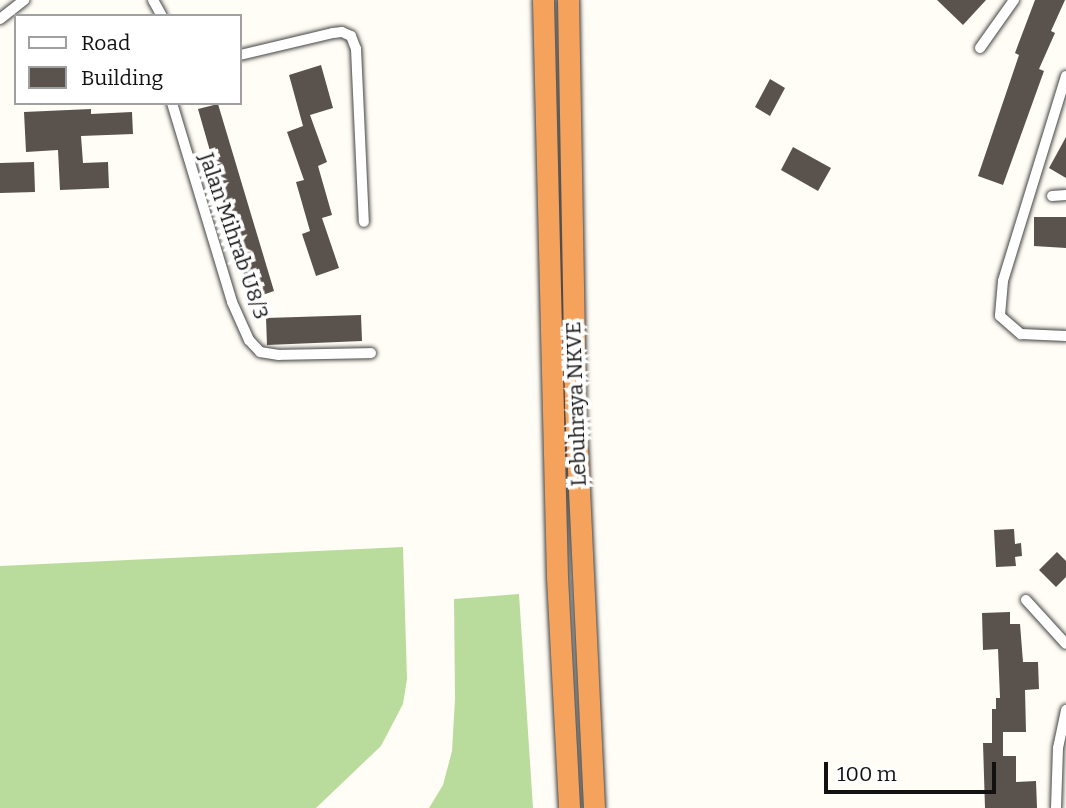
<!DOCTYPE html>
<style>
body{margin:0}
#map{position:relative;width:1066px;height:808px;overflow:hidden;background:#fffdf5;font-family:Bitter,serif}
div>[style]{position:absolute}
[style*='--x']{left:calc(var(--x)*1px);top:calc(var(--y)*1px);width:calc(var(--w)*1px);rotate:calc(var(--a)*1deg)}
.forest>*{inset:0;background:#b9dc9c}
.building>*{inset:0;background:#5a524d}
.roads{filter:drop-shadow(0 0 2px #444) drop-shadow(0 0 2px #444)}
.minor>*{height:10px;margin:-5px;padding:0 5px;transform-origin:5px;border-radius:5px;background:#fff}
.motorway>*{height:21px;margin:-10.5px;padding:0 10.5px;transform-origin:10.5px;border-radius:10.5px;background:#f5a25d}
span{translate:-50% -50%;white-space:nowrap;text-align:center;line-height:1.15;-webkit-text-stroke:7px #fff;paint-order:stroke}
.street-label{font-size:21px;color:#111}
.legend{position:absolute;left:14px;top:14px;width:228px;height:91px;box-sizing:border-box;background:#fff;border:2px solid #a0a0a0;margin:0;padding:9px 12px;list-style:none;font-size:21px;color:#111}
.legend li{display:flex;align-items:center;gap:14px;height:35px}
.legend b{width:35px;border:2px solid #a0a0a0}
.scale{position:absolute;left:824px;top:762px;width:172px;height:32px;box-sizing:border-box;border:4px solid #111;border-top:0;padding-left:9px;font-size:21px;line-height:24px;white-space:nowrap;color:#111;-webkit-text-stroke:5px #fff;paint-order:stroke}
</style>
<div id="map">
<div class="forest">
<div style="clip-path:polygon(403px 547px,407px 679px,403px 704px,381px 746px,316px 808px,0 808px,0 566px)"></div>
<div style="clip-path:polygon(519px 594px,533px 808px,429px 808px,443px 785px,452px 751px,455px 699px,454px 599px)"></div>
</div>
<div class="building">
<div style="clip-path:polygon(937px 0,986px 0,963px 25px)"></div>
<div style="clip-path:polygon(1035px 0,1065px 0,1051px 31px,1055px 33px,1039px 69px,1044px 71px,1003px 185px,978px 176px,1019px 55px,1015px 53px)"></div>
<div style="clip-path:polygon(321px 65px,333px 108px,310px 115px,327px 162px,318px 166px,332px 215px,322px 218px,339px 268px,316px 276px,302px 234px,310px 231px,296px 182px,304px 180px,287px 132px,303px 126px,289px 75px)"></div>
<div style="clip-path:polygon(770px 79px,785px 88px,770px 116px,755px 107px)"></div>
<div style="clip-path:polygon(218px 104px,274px 291px,251px 299px,225px 207px,208px 159px,212px 158px,198px 109px)"></div>
<div style="clip-path:polygon(91px 109px,91px 114px,132px 112px,133px 134px,81px 136px,83px 163px,108px 162px,109px 188px,60px 190px,58px 150px,26px 152px,24px 112px)"></div>
<div style="clip-path:polygon(1066px 137px,1066px 178px,1049px 168px)"></div>
<div style="clip-path:polygon(793px 147px,831px 168px,818px 191px,781px 170px)"></div>
<div style="clip-path:polygon(34px 162px,35px 192px,0 193px,0 163px)"></div>
<div style="clip-path:polygon(1034px 217px,1066px 217px,1066px 248px,1034px 246px)"></div>
<div style="clip-path:polygon(361px 315px,362px 341px,267px 345px,266px 318px)"></div>
<div style="clip-path:polygon(1014px 529px,1015px 544px,1021px 543px,1022px 556px,1015px 557px,1016px 566px,996px 567px,994px 530px)"></div>
<div style="clip-path:polygon(1057px 552px,1066px 561px,1066px 577px,1056px 587px,1039px 570px)"></div>
<div style="clip-path:polygon(1010px 612px,1010px 624px,1020px 624px,1023px 662px,1038px 662px,1039px 689px,1025px 690px,1026px 732px,1003px 732px,1003px 756px,1016px 756px,1016px 782px,1036px 781px,1037px 808px,985px 808px,983px 743px,992px 743px,992px 709px,996px 709px,996px 698px,1000px 698px,998px 649px,983px 650px,982px 613px)"></div>
</div>
<div class="roads">
<div class="minor">
<div style="--x:153;--y:0;--w:18;--a:61"></div>
<div style="--x:0;--y:19;--w:31;--a:-38"></div>
<div style="--x:980;--y:48;--w:59;--a:-54.7"></div>
<div style="--x:240;--y:55;--w:96;--a:-13.3"></div>
<div style="--x:333;--y:33;--w:9;--a:-6"></div>
<div style="--x:342;--y:32;--w:10;--a:24"></div>
<div style="--x:351;--y:36;--w:14;--a:69"></div>
<div style="--x:356;--y:49;--w:173;--a:87.4"></div>
<div style="--x:1066;--y:76;--w:214;--a:107.1"></div>
<div style="--x:1003;--y:281;--w:35;--a:95"></div>
<div style="--x:1000;--y:316;--w:28;--a:41"></div>
<div style="--x:1021;--y:334;--w:45;--a:2.5"></div>
<div style="--x:172;--y:103;--w:208;--a:73.2"></div>
<div style="--x:232;--y:302;--w:42;--a:65.9"></div>
<div style="--x:249;--y:340;--w:16;--a:47"></div>
<div style="--x:260;--y:352;--w:19;--a:9"></div>
<div style="--x:279;--y:355;--w:92;--a:-1.2"></div>
<div style="--x:1052;--y:196;--w:14;--a:-4"></div>
<div style="--x:1026;--y:600;--w:59;--a:47.7"></div>
<div style="--x:1056;--y:808;--w:60;--a:-88.1"></div>
<div style="--x:1058;--y:748;--w:39;--a:-78"></div>
</div>
<div class="motorway">
<div style="--x:543;--y:0;--w:577;--a:88.61"></div>
<div style="--x:557;--y:577;--w:231;--a:87"></div>
<div style="--x:568;--y:0;--w:405;--a:89"></div>
<div style="--x:575;--y:405;--w:403;--a:87.3"></div>
</div>
</div>
<div class="street-label">
<span style="left:234px;top:236px;rotate:71deg">Jalan Mihrab U8/3</span>
<span style="left:576px;top:404px;rotate:-92deg">Lebuhraya NKVE</span>
</div>
<ul class="legend">
<li><b style="height:9px;background:#fff"></b>Road</li>
<li><b style="height:19px;background:#5a524d"></b>Building</li>
</ul>
<div class="scale">100 m</div>
</div>
